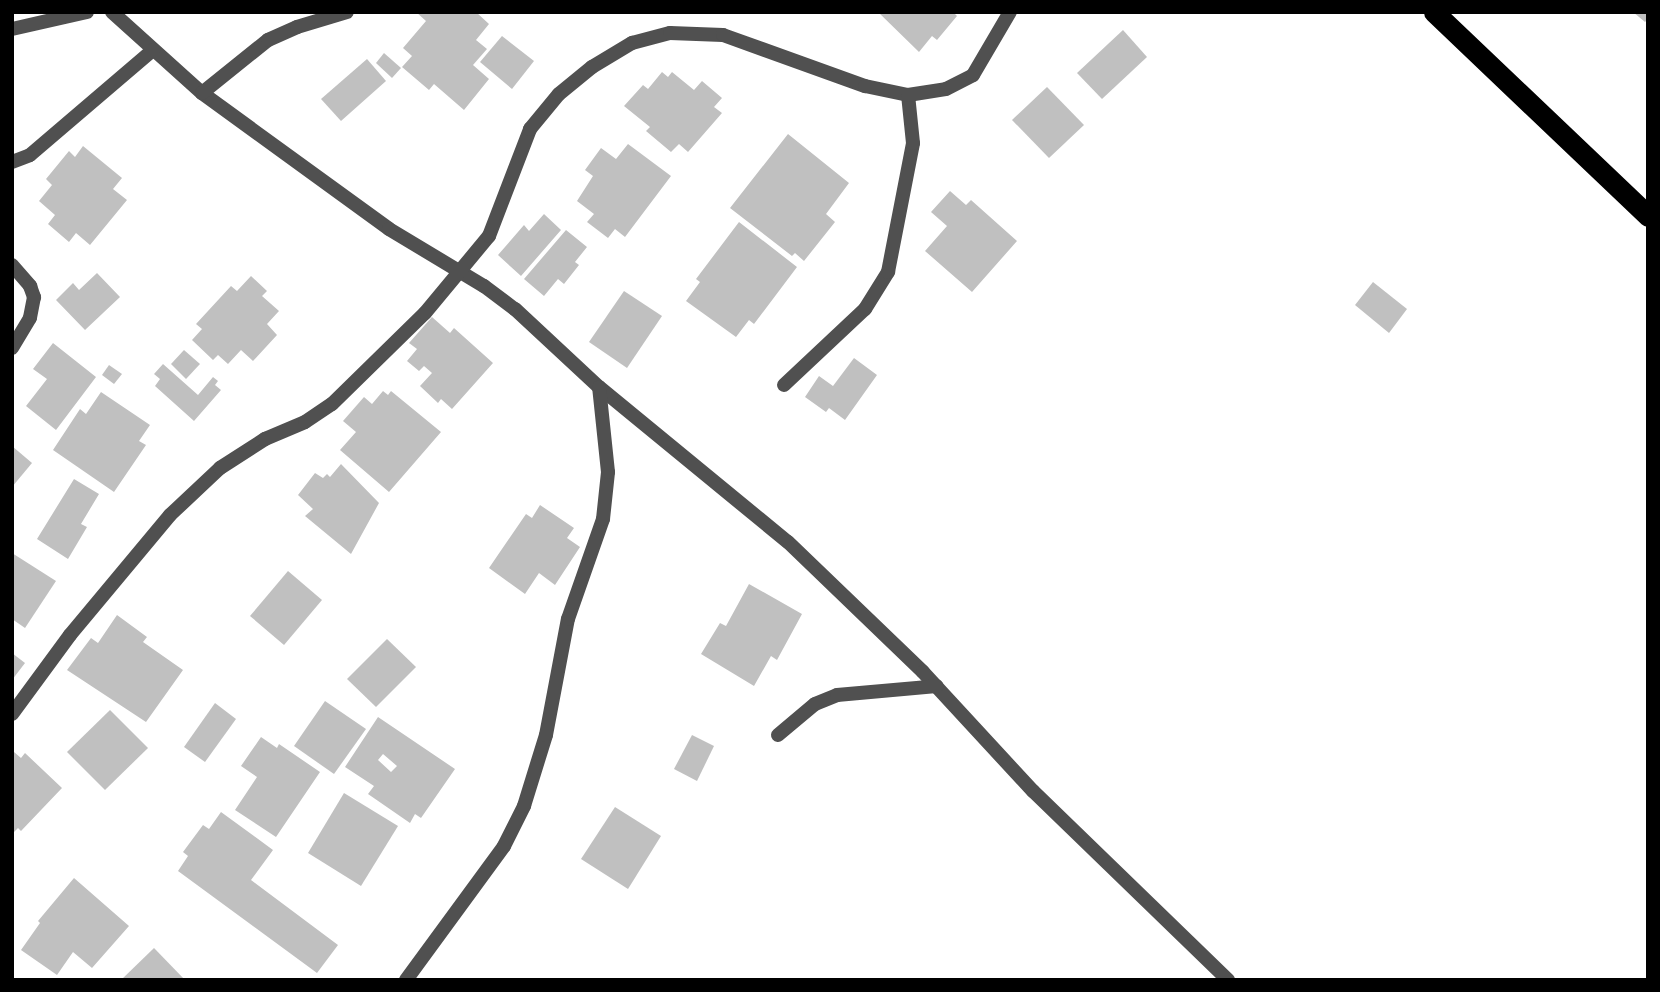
<!DOCTYPE html>
<style>
body{margin:0}
#map{position:relative;width:1660px;height:992px;overflow:hidden;background:#fff;font-family:"Noto Sans",sans-serif}
div>[style]{position:absolute}
[style*='--x']{left:calc(var(--x)*1px);top:calc(var(--y)*1px);width:calc(var(--w)*1px);rotate:calc(var(--a)*1deg)}
.building>*{inset:0;background:#c0c0c0}
.street>*{height:14px;margin:-7px;padding:0 7px;transform-origin:7px;border-radius:7px;background:#505050}
.highway>*{height:21px;margin:-10.5px;padding:0 10.5px;transform-origin:10.5px;border-radius:10.5px;background:#000}
span{translate:-50% -50%;white-space:nowrap;text-align:center;line-height:1.15;-webkit-text-stroke:6px #fff;paint-order:stroke}
.frame{position:absolute;inset:0;border:14px solid #000;pointer-events:none}
</style>
<div id="map">
<div class="building">
<div style="clip-path:polygon(416px 12px,476px 12px,489px 24px,476px 40px,487px 49px,473px 65px,489px 79px,464px 110px,434px 84px,429px 90px,402px 67px,412px 56px,403px 48px,426px 21px)"></div>
<div style="clip-path:polygon(878px 12px,953px 12px,957px 16px,937px 40px,932px 36px,919px 52px)"></div>
<div style="clip-path:polygon(1633px 12px,1648px 12px,1648px 19px,1645px 22px)"></div>
<div style="clip-path:polygon(1123px 30px,1147px 57px,1102px 99px,1077px 73px)"></div>
<div style="clip-path:polygon(502px 36px,534px 61px,512px 89px,480px 62px)"></div>
<div style="clip-path:polygon(384px 53px,401px 68px,392px 78px,376px 63px)"></div>
<div style="clip-path:polygon(367px 59px,386px 81px,341px 121px,321px 99px)"></div>
<div style="clip-path:polygon(662px 72px,668px 77px,672px 72px,694px 90px,702px 81px,722px 98px,714px 107px,722px 113px,688px 152px,679px 144px,671px 152px,646px 131px,650px 127px,624px 106px,643px 85px,648px 89px)"></div>
<div style="clip-path:polygon(1047px 87px,1084px 125px,1049px 158px,1012px 120px)"></div>
<div style="clip-path:polygon(788px 134px,849px 183px,826px 214px,835px 222px,804px 261px,795px 253px,792px 256px,730px 208px)"></div>
<div style="clip-path:polygon(628px 144px,671px 176px,625px 237px,615px 229px,608px 238px,587px 222px,594px 214px,577px 201px,593px 176px,585px 170px,601px 148px,616px 159px)"></div>
<div style="clip-path:polygon(83px 146px,122px 178px,113px 189px,127px 200px,90px 245px,76px 233px,69px 242px,48px 224px,55px 215px,39px 201px,52px 185px,46px 179px,69px 151px,75px 157px)"></div>
<div style="clip-path:polygon(950px 191px,966px 205px,971px 200px,1017px 241px,972px 292px,925px 251px,947px 226px,931px 212px)"></div>
<div style="clip-path:polygon(544px 214px,561px 230px,521px 276px,498px 255px,524px 225px,529px 231px)"></div>
<div style="clip-path:polygon(739px 222px,797px 267px,754px 324px,749px 320px,736px 337px,686px 301px,700px 282px,696px 279px)"></div>
<div style="clip-path:polygon(566px 230px,587px 247px,575px 262px,579px 265px,564px 284px,558px 279px,544px 296px,524px 279px)"></div>
<div style="clip-path:polygon(97px 273px,120px 297px,85px 330px,56px 300px,73px 283px,79px 290px)"></div>
<div style="clip-path:polygon(251px 276px,267px 291px,262px 296px,279px 311px,267px 324px,277px 335px,253px 361px,241px 350px,228px 364px,218px 355px,213px 360px,192px 340px,202px 329px,196px 324px,231px 286px,237px 291px)"></div>
<div style="clip-path:polygon(1373px 282px,1407px 309px,1389px 333px,1355px 305px)"></div>
<div style="clip-path:polygon(624px 291px,662px 316px,627px 368px,589px 342px)"></div>
<div style="clip-path:polygon(432px 317px,450px 333px,454px 328px,493px 363px,452px 409px,441px 399px,438px 403px,420px 386px,432px 373px,424px 366px,419px 371px,407px 361px,417px 349px,409px 343px)"></div>
<div style="clip-path:polygon(53px 343px,96px 377px,56px 430px,26px 406px,47px 379px,33px 369px)"></div>
<div style="clip-path:polygon(184px 350px,200px 364px,186px 379px,171px 364px)"></div>
<div style="clip-path:polygon(854px 358px,877px 375px,845px 420px,829px 408px,826px 412px,805px 397px,819px 376px,833px 386px)"></div>
<div style="clip-path:polygon(163px 364px,198px 395px,213px 377px,218px 381px,215px 385px,221px 390px,194px 421px,155px 386px,160px 379px,154px 374px)"></div>
<div style="clip-path:polygon(109px 365px,122px 374px,114px 384px,102px 375px)"></div>
<div style="clip-path:polygon(383px 391px,388px 395px,391px 391px,441px 432px,389px 492px,340px 450px,356px 432px,343px 421px,364px 397px,372px 404px)"></div>
<div style="clip-path:polygon(101px 392px,150px 425px,139px 441px,146px 445px,114px 492px,53px 450px,80px 409px,86px 414px)"></div>
<div style="clip-path:polygon(12px 446px,32px 463px,12px 487px)"></div>
<div style="clip-path:polygon(341px 464px,379px 503px,351px 554px,305px 516px,313px 509px,298px 495px,315px 473px,323px 478px,327px 474px,330px 477px)"></div>
<div style="clip-path:polygon(74px 479px,99px 494px,81px 524px,87px 527px,68px 559px,37px 539px)"></div>
<div style="clip-path:polygon(540px 505px,574px 528px,567px 538px,580px 547px,555px 585px,539px 573px,525px 594px,489px 568px,526px 514px,532px 518px)"></div>
<div style="clip-path:polygon(12px 553px,56px 581px,25px 628px,12px 619px)"></div>
<div style="clip-path:polygon(288px 571px,322px 600px,284px 645px,250px 616px)"></div>
<div style="clip-path:polygon(749px 584px,802px 614px,777px 660px,771px 656px,754px 686px,701px 654px,720px 623px,726px 626px)"></div>
<div style="clip-path:polygon(117px 615px,147px 637px,143px 642px,183px 670px,146px 722px,67px 670px,91px 638px,98px 643px)"></div>
<div style="clip-path:polygon(387px 639px,416px 667px,376px 707px,347px 679px)"></div>
<div style="clip-path:polygon(12px 653px,25px 663px,12px 680px)"></div>
<div style="clip-path:polygon(325px 701px,366px 729px,334px 774px,294px 746px)"></div>
<div style="clip-path:polygon(215px 703px,236px 719px,205px 762px,184px 747px)"></div>
<div style="clip-path:polygon(110px 710px,148px 748px,105px 790px,67px 752px)"></div>
<div style="clip-path:polygon(evenodd,378px 717px,455px 769px,421px 818px,415px 814px,410px 823px,368px 794px,374px 786px,345px 767px,378px 717px,383px 754px,397px 766px,391px 772px,378px 760px,383px 754px)"></div>
<div style="clip-path:polygon(692px 735px,714px 746px,697px 781px,674px 769px)"></div>
<div style="clip-path:polygon(261px 737px,277px 748px,279px 744px,320px 772px,276px 837px,235px 810px,257px 777px,241px 766px)"></div>
<div style="clip-path:polygon(14px 752px,21px 758px,25px 753px,62px 788px,21px 831px,18px 828px,12px 834px)"></div>
<div style="clip-path:polygon(344px 793px,398px 826px,361px 886px,308px 853px)"></div>
<div style="clip-path:polygon(615px 807px,661px 836px,628px 889px,581px 859px)"></div>
<div style="clip-path:polygon(221px 812px,273px 850px,251px 880px,338px 945px,317px 973px,178px 871px,188px 856px,183px 852px,203px 825px,209px 829px)"></div>
<div style="clip-path:polygon(74px 878px,129px 926px,92px 968px,73px 952px,57px 975px,21px 950px,40px 923px,38px 921px)"></div>
<div style="clip-path:polygon(154px 948px,185px 980px,121px 980px)"></div>
</div>
<div class="street">
<div style="--x:112;--y:12;--w:121;--a:42"></div>
<div style="--x:202;--y:93;--w:231;--a:36"></div>
<div style="--x:389;--y:229;--w:111;--a:31"></div>
<div style="--x:484;--y:286;--w:39;--a:37"></div>
<div style="--x:515;--y:309;--w:115;--a:42.9"></div>
<div style="--x:599;--y:387;--w:244;--a:39.4"></div>
<div style="--x:788;--y:542;--w:187;--a:43.9"></div>
<div style="--x:923;--y:672;--w:162;--a:47.3"></div>
<div style="--x:1033;--y:791;--w:272;--a:44.1"></div>
<div style="--x:12;--y:29;--w:77;--a:-12.8"></div>
<div style="--x:202;--y:93;--w:85;--a:-38.8"></div>
<div style="--x:268;--y:40;--w:32;--a:-24"></div>
<div style="--x:297;--y:27;--w:52;--a:-16.7"></div>
<div style="--x:12;--y:162;--w:19;--a:-21"></div>
<div style="--x:30;--y:155;--w:162;--a:-40.5"></div>
<div style="--x:12;--y:265;--w:28;--a:49"></div>
<div style="--x:30;--y:286;--w:12;--a:70"></div>
<div style="--x:34;--y:297;--w:21;--a:101"></div>
<div style="--x:30;--y:318;--w:35;--a:121"></div>
<div style="--x:784;--y:385;--w:111;--a:-43.2"></div>
<div style="--x:865;--y:309;--w:44;--a:-58.1"></div>
<div style="--x:888;--y:272;--w:131;--a:-79"></div>
<div style="--x:913;--y:143;--w:48;--a:-95.9"></div>
<div style="--x:12;--y:714;--w:98;--a:-53.7"></div>
<div style="--x:70;--y:635;--w:156;--a:-50.2"></div>
<div style="--x:170;--y:515;--w:69;--a:-43.2"></div>
<div style="--x:220;--y:468;--w:54;--a:-32.8"></div>
<div style="--x:265;--y:439;--w:43;--a:-23"></div>
<div style="--x:305;--y:422;--w:32;--a:-34"></div>
<div style="--x:332;--y:404;--w:130;--a:-44.4"></div>
<div style="--x:425;--y:313;--w:100;--a:-50.3"></div>
<div style="--x:489;--y:236;--w:115;--a:-69"></div>
<div style="--x:530;--y:129;--w:45;--a:-50.4"></div>
<div style="--x:559;--y:94;--w:43;--a:-39.3"></div>
<div style="--x:592;--y:67;--w:47;--a:-31"></div>
<div style="--x:632;--y:43;--w:39;--a:-15"></div>
<div style="--x:670;--y:33;--w:53;--a:2.2"></div>
<div style="--x:723;--y:35;--w:151;--a:19.8"></div>
<div style="--x:865;--y:86;--w:44;--a:11.8"></div>
<div style="--x:908;--y:95;--w:38;--a:-9"></div>
<div style="--x:946;--y:89;--w:30;--a:-27"></div>
<div style="--x:973;--y:75;--w:73;--a:-59.6"></div>
<div style="--x:778;--y:735;--w:48;--a:-40"></div>
<div style="--x:815;--y:704;--w:24;--a:-22"></div>
<div style="--x:837;--y:695;--w:100;--a:-5.1"></div>
<div style="--x:406;--y:980;--w:166;--a:-53.8"></div>
<div style="--x:504;--y:846;--w:45;--a:-63.4"></div>
<div style="--x:524;--y:806;--w:74;--a:-72.8"></div>
<div style="--x:546;--y:735;--w:118;--a:-79.3"></div>
<div style="--x:568;--y:619;--w:106;--a:-70.7"></div>
<div style="--x:603;--y:519;--w:47;--a:-83.9"></div>
<div style="--x:608;--y:472;--w:85;--a:-96"></div>
</div>
<div class="highway">
<div style="--x:1434;--y:12;--w:296;--a:43.6"></div>
</div>
<div class="frame"></div>
</div>
